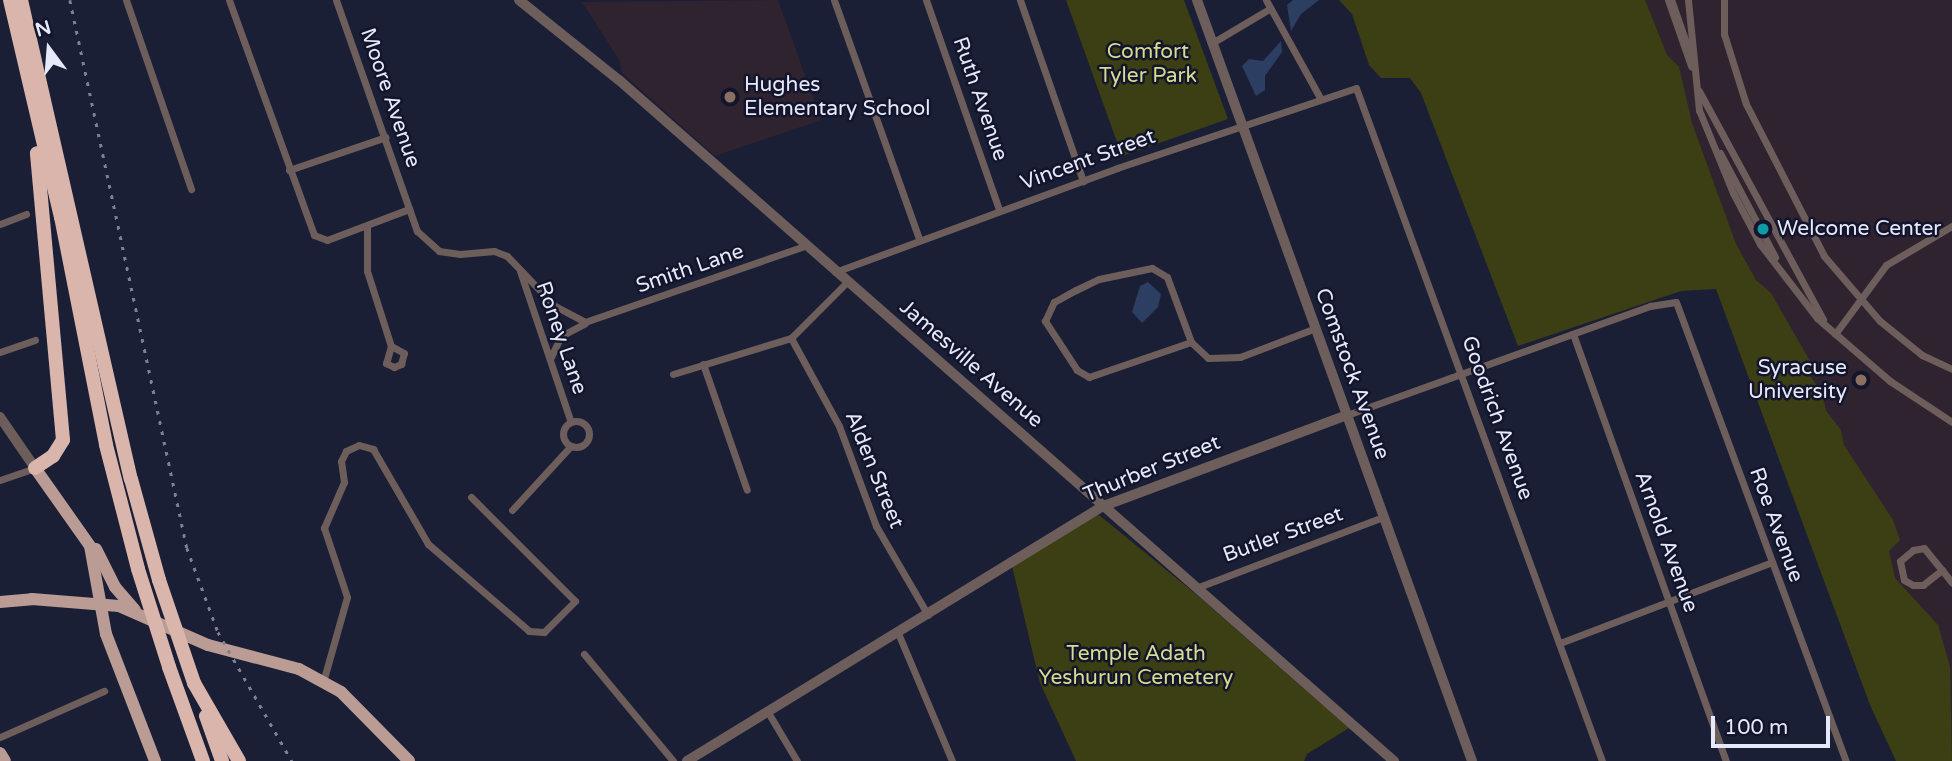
<!DOCTYPE html>
<style>
body{margin:0}
#map{position:relative;width:1952px;height:761px;overflow:hidden;background:#1b1f36;font-family:"Varela Round",sans-serif}
div>[style]{position:absolute}
[style*='--x']{left:calc(var(--x)*1px);top:calc(var(--y)*1px);width:calc(var(--w)*1px);rotate:calc(var(--a)*1deg)}
.education>*{inset:0;background:#302330}
.green>*{inset:0;background:#3c3e13}
.water>*{inset:0;background:#2c3e62}
.minor>*{height:7px;margin:-3.5px;padding:0 3.5px;transform-origin:3.5px;border-radius:3.5px;background:#6d5e5b}
.minor>.ring{margin:-3.5px;padding:0;box-sizing:content-box;background:none;border:7px solid #6d5e5b;border-radius:50%}
.tertiary>*{height:10px;margin:-5px;padding:0 5px;transform-origin:5px;border-radius:5px;background:#6d5e5b}
.primary>*{height:12px;margin:-6px;padding:0 6px;transform-origin:6px;border-radius:6px;background:#ba9c95}
.motorway>*{height:14px;margin:-7px;padding:0 7px;transform-origin:7px;border-radius:7px;background:#d9b5ac}
.rail>*{height:2.5px;margin-top:-1.25px;transform-origin:0;background:repeating-linear-gradient(90deg,#7d8195 0 3.5px,transparent 0 10.5px)}
.motorway-bridge>*{height:14px;margin:-7px;padding:0 7px;transform-origin:7px;border-radius:7px;background:#d9b5ac}
.dots>*{width:19px;height:19px;translate:-50% -50%;box-sizing:border-box;border:4px solid #12152b;border-radius:50%}
span{translate:-50% -50%;white-space:nowrap;text-align:center;line-height:1.15;-webkit-text-stroke:5px #12152b;paint-order:stroke}
.park-label{font-size:21px;color:#d6db90}
.poi-label{font-size:21px;color:#e6e9f9}
.left{translate:0 -50%;text-align:left}
.right{translate:-100% -50%;text-align:right}
.street-label{font-size:21px;color:#e6e9f9}
.north{position:absolute;left:14px;top:14px;width:70px;height:70px;-webkit-text-stroke:5px #12152b;paint-order:stroke;rotate:344deg;font-size:19px;font-weight:700;line-height:28px;text-align:center;color:#e6e9f9}
.north::after{content:'';display:block;margin:auto;width:24px;height:32px;background:#e6e9f9;clip-path:polygon(50% 0,100% 100%,50% 72%,0 100%)}
.scale{position:absolute;left:1711px;top:716px;width:119px;height:32px;box-sizing:border-box;border:4px solid #e6e9f9;border-top:0;padding-left:9px;font-size:21px;line-height:24px;white-space:nowrap;color:#e6e9f9;-webkit-text-stroke:5px #12152b;paint-order:stroke}
</style>
<div id="map">
<div class="education">
<div style="clip-path:polygon(778px 0,821px 120px,715px 156px,622px 73px,620px 61px,582px 2px)"></div>
<div style="clip-path:polygon(1618px 0,1952px 0,1952px 761px)"></div>
</div>
<div class="green">
<div style="clip-path:polygon(1066px 0,1184px 0,1228px 119px,1122px 156px)"></div>
<div style="clip-path:polygon(1339px 0,1645px 0,1667px 55px,1679px 67px,1692px 123px,1736px 244px,1756px 280px,1771px 293px,1810px 361px,1809px 375px,1822px 392px,1826px 411px,1841px 430px,1844px 445px,1893px 520px,1900px 540px,1889px 551px,1895px 578px,1938px 625px,1950px 667px,1952px 761px,1896px 761px,1870px 705px,1716px 289px,1681px 291px,1518px 346px,1421px 93px,1410px 78px,1381px 78px,1369px 65px,1352px 14px)"></div>
<div style="clip-path:polygon(1099px 515px,1197px 595px,1349px 728px,1307px 754px,1304px 761px,1076px 761px,1040px 683px,1012px 566px,1076px 524px)"></div>
</div>
<div class="water">
<div style="clip-path:polygon(1293px 0,1319px 0,1301px 14px,1291px 31px,1287px 5px)"></div>
<div style="clip-path:polygon(1281px 41px,1282px 52px,1265px 76px,1265px 90px,1256px 96px,1242px 66px,1249px 59px,1263px 61px)"></div>
<div style="clip-path:polygon(1148px 282px,1161px 294px,1158px 307px,1142px 323px,1132px 312px,1140px 286px)"></div>
</div>
<div class="minor">
<div style="--x:126;--y:0;--w:200;--a:71"></div>
<div style="--x:229;--y:0;--w:250;--a:70.1"></div>
<div style="--x:314;--y:235;--w:14;--a:21"></div>
<div style="--x:327;--y:240;--w:88;--a:-20.7"></div>
<div style="--x:336;--y:0;--w:245;--a:70.7"></div>
<div style="--x:417;--y:231;--w:30;--a:42"></div>
<div style="--x:439;--y:251;--w:21;--a:8"></div>
<div style="--x:460;--y:254;--w:34;--a:-5"></div>
<div style="--x:494;--y:251;--w:14;--a:21"></div>
<div style="--x:507;--y:256;--w:69;--a:46.2"></div>
<div style="--x:555;--y:306;--w:34;--a:28"></div>
<div style="--x:585;--y:322;--w:233;--a:-19.1"></div>
<div style="--x:834;--y:0;--w:254;--a:70.4"></div>
<div style="--x:926;--y:0;--w:222;--a:70.8"></div>
<div style="--x:1020;--y:0;--w:192;--a:70.8"></div>
<div style="--x:1266;--y:0;--w:112;--a:61.1"></div>
<div style="--x:1688;--y:0;--w:111;--a:84.3"></div>
<div style="--x:1699;--y:110;--w:90;--a:67.7"></div>
<div style="--x:1733;--y:193;--w:58;--a:62.1"></div>
<div style="--x:1760;--y:244;--w:93;--a:52.4"></div>
<div style="--x:1817;--y:318;--w:96;--a:40.8"></div>
<div style="--x:1890;--y:381;--w:74;--a:33.5"></div>
<div style="--x:1724;--y:0;--w:34;--a:90"></div>
<div style="--x:1724;--y:34;--w:73;--a:72.6"></div>
<div style="--x:1746;--y:104;--w:171;--a:62.8"></div>
<div style="--x:1824;--y:256;--w:86;--a:49.3"></div>
<div style="--x:1880;--y:321;--w:54;--a:39"></div>
<div style="--x:1922;--y:355;--w:33;--a:25"></div>
<div style="--x:1212;--y:43;--w:66;--a:-30.8"></div>
<div style="--x:1699;--y:91;--w:260;--a:61.5"></div>
<div style="--x:1720;--y:153;--w:118;--a:62.1"></div>
<div style="--x:289;--y:170;--w:102;--a:-18.8"></div>
<div style="--x:0;--y:224;--w:28;--a:-21"></div>
<div style="--x:367;--y:227;--w:44;--a:90"></div>
<div style="--x:367;--y:271;--w:79;--a:72.3"></div>
<div style="--x:391;--y:346;--w:18;--a:106"></div>
<div style="--x:386;--y:363;--w:9;--a:27"></div>
<div style="--x:394;--y:367;--w:8;--a:-23"></div>
<div style="--x:401;--y:364;--w:11;--a:-75"></div>
<div style="--x:404;--y:353;--w:15;--a:-152"></div>
<div style="--x:520;--y:271;--w:157;--a:71.4"></div>
<div style="--x:835;--y:272;--w:301;--a:-20.2"></div>
<div style="--x:1117;--y:168;--w:252;--a:-18.5"></div>
<div style="--x:1356;--y:88;--w:717;--a:69.92"></div>
<div style="--x:1573;--y:334;--w:454;--a:70.3"></div>
<div style="--x:1835;--y:334;--w:86;--a:-53.5"></div>
<div style="--x:1886;--y:265;--w:77;--a:-30.6"></div>
<div style="--x:791;--y:338;--w:100;--a:61.4"></div>
<div style="--x:839;--y:426;--w:107;--a:69.7"></div>
<div style="--x:876;--y:526;--w:103;--a:59.7"></div>
<div style="--x:1191;--y:342;--w:108;--a:161.1"></div>
<div style="--x:1089;--y:377;--w:14;--a:-150"></div>
<div style="--x:1077;--y:370;--w:59;--a:-123.1"></div>
<div style="--x:1045;--y:321;--w:21;--a:-65"></div>
<div style="--x:1054;--y:302;--w:25;--a:-29"></div>
<div style="--x:1076;--y:290;--w:25;--a:-26"></div>
<div style="--x:1099;--y:279;--w:54;--a:-11.7"></div>
<div style="--x:1152;--y:268;--w:17;--a:31"></div>
<div style="--x:1167;--y:277;--w:69;--a:69.7"></div>
<div style="--x:1191;--y:342;--w:23;--a:43"></div>
<div style="--x:1208;--y:358;--w:32;--a:-2"></div>
<div style="--x:1240;--y:357;--w:81;--a:-20.9"></div>
<div style="--x:0;--y:352;--w:37;--a:-19"></div>
<div style="--x:551;--y:357;--w:23;--a:-65"></div>
<div style="--x:561;--y:336;--w:27;--a:-28"></div>
<div style="--x:703;--y:364;--w:133;--a:70.8"></div>
<div style="--x:673;--y:374;--w:123;--a:-17"></div>
<div style="--x:791;--y:338;--w:79;--a:-45"></div>
<div style="--x:1347;--y:415;--w:322;--a:-19.8"></div>
<div style="--x:1650;--y:306;--w:26;--a:-9"></div>
<div style="--x:1676;--y:302;--w:489;--a:69.7"></div>
<div class="ring" style="left:563px;top:421px;width:19px;height:19px"></div>
<div style="--x:0;--y:480;--w:37;--a:-19"></div>
<div style="--x:512;--y:510;--w:86;--a:-47.4"></div>
<div style="--x:1942;--y:570;--w:24;--a:142"></div>
<div style="--x:1923;--y:585;--w:10;--a:180"></div>
<div style="--x:1913;--y:585;--w:10;--a:-151"></div>
<div style="--x:1904;--y:580;--w:19;--a:-102"></div>
<div style="--x:1900;--y:561;--w:17;--a:-40"></div>
<div style="--x:1913;--y:550;--w:11;--a:-10"></div>
<div style="--x:1924;--y:548;--w:28;--a:51"></div>
<div style="--x:1942;--y:570;--w:16;--a:52"></div>
<div style="--x:1196;--y:588;--w:200;--a:-20.8"></div>
<div style="--x:898;--y:633;--w:139;--a:67.1"></div>
<div style="--x:1560;--y:643;--w:225;--a:-20.9"></div>
<div style="--x:584;--y:654;--w:139;--a:50.2"></div>
<div style="--x:323;--y:682;--w:88;--a:-74.2"></div>
<div style="--x:347;--y:597;--w:73;--a:-108.4"></div>
<div style="--x:324;--y:528;--w:50;--a:-66.5"></div>
<div style="--x:344;--y:482;--w:21;--a:-98"></div>
<div style="--x:341;--y:461;--w:11;--a:-63"></div>
<div style="--x:346;--y:451;--w:14;--a:-25"></div>
<div style="--x:359;--y:445;--w:15;--a:16"></div>
<div style="--x:373;--y:449;--w:110;--a:59.9"></div>
<div style="--x:428;--y:544;--w:133;--a:40.7"></div>
<div style="--x:529;--y:631;--w:15;--a:4"></div>
<div style="--x:544;--y:632;--w:44;--a:-45"></div>
<div style="--x:575;--y:601;--w:147;--a:-135"></div>
<div style="--x:769;--y:714;--w:55;--a:59.2"></div>
<div style="--x:0;--y:737;--w:114;--a:-23.9"></div>
</div>
<div class="tertiary">
<div style="--x:519;--y:0;--w:128;--a:38.7"></div>
<div style="--x:619;--y:80;--w:1032;--a:41.31"></div>
<div style="--x:1197;--y:0;--w:809;--a:70.13"></div>
<div style="--x:1670;--y:0;--w:70;--a:70.8"></div>
<div style="--x:0;--y:417;--w:62;--a:55.5"></div>
<div style="--x:687;--y:761;--w:486;--a:-31.5"></div>
<div style="--x:1101;--y:507;--w:263;--a:-20.5"></div>
</div>
<div class="primary">
<div style="--x:35;--y:468;--w:95;--a:54.8"></div>
<div style="--x:90;--y:546;--w:89;--a:79.7"></div>
<div style="--x:106;--y:634;--w:136;--a:68.9"></div>
<div style="--x:96;--y:549;--w:42;--a:63.4"></div>
<div style="--x:115;--y:587;--w:30;--a:49"></div>
<div style="--x:0;--y:602;--w:32;--a:-5"></div>
<div style="--x:32;--y:599;--w:87;--a:4.6"></div>
<div style="--x:119;--y:606;--w:97;--a:23.7"></div>
<div style="--x:208;--y:645;--w:94;--a:14.8"></div>
<div style="--x:299;--y:669;--w:48;--a:28.7"></div>
<div style="--x:341;--y:692;--w:97;--a:45.4"></div>
<div style="--x:0;--y:753;--w:9;--a:58"></div>
</div>
<div class="motorway">
<div style="--x:10;--y:0;--w:223;--a:76.8"></div>
<div style="--x:61;--y:217;--w:232;--a:78.8"></div>
<div style="--x:106;--y:445;--w:128;--a:75.5"></div>
<div style="--x:21;--y:0;--w:491;--a:77.1"></div>
<div style="--x:131;--y:479;--w:105;--a:74.5"></div>
<div style="--x:35;--y:468;--w:22;--a:-34"></div>
<div style="--x:53;--y:456;--w:19;--a:-58"></div>
<div style="--x:63;--y:440;--w:288;--a:-95.2"></div>
<div style="--x:169;--y:667;--w:100;--a:70.1"></div>
<div style="--x:194;--y:683;--w:90;--a:60"></div>
<div style="--x:206;--y:716;--w:48;--a:70.4"></div>
</div>
<div class="rail">
<div style="--x:70;--y:0;--w:560;--a:77.95"></div>
<div style="--x:187;--y:548;--w:90;--a:69.7"></div>
<div style="--x:218;--y:632;--w:149;--a:60.2"></div>
</div>
<div class="motorway-bridge">
<div style="--x:138;--y:569;--w:103;--a:72.4"></div>
<div style="--x:159;--y:580;--w:109;--a:71.2"></div>
</div>
<div class="dots">
<div style="left:730px;top:97px;background:#8d6e63"></div>
<div style="left:1763px;top:229px;background:#0f9aa8"></div>
<div style="left:1861px;top:380px;background:#8d6e63"></div>
</div>
<div class="park-label">
<span style="left:1148px;top:64px">Comfort<br>Tyler Park</span>
<span style="left:1136px;top:666px">Temple Adath<br>Yeshurun Cemetery</span>
</div>
<div class="poi-label">
<span class="left" style="left:744px;top:97px">Hughes<br>Elementary School</span>
<span class="left" style="left:1777px;top:229px">Welcome Center</span>
<span class="right" style="left:1847px;top:380px">Syracuse<br>University</span>
</div>
<div class="street-label">
<span style="left:390px;top:98px;rotate:71deg">Moore Avenue</span>
<span style="left:980px;top:99px;rotate:71deg">Ruth Avenue</span>
<span style="left:1088px;top:160px;rotate:-20deg">Vincent Street</span>
<span style="left:690px;top:269px;rotate:-19deg">Smith Lane</span>
<span style="left:561px;top:338px;rotate:71deg">Roney Lane</span>
<span style="left:971px;top:364px;rotate:41deg">Jamesville Avenue</span>
<span style="left:1352px;top:374px;rotate:70deg">Comstock Avenue</span>
<span style="left:1497px;top:418px;rotate:70deg">Goodrich Avenue</span>
<span style="left:1152px;top:469px;rotate:-22deg">Thurber Street</span>
<span style="left:874px;top:470px;rotate:68deg">Alden Street</span>
<span style="left:1776px;top:525px;rotate:70deg">Roe Avenue</span>
<span style="left:1283px;top:535px;rotate:-20deg">Butler Street</span>
<span style="left:1666px;top:542px;rotate:70deg">Arnold Avenue</span>
</div>
<div class="north">N</div>
<div class="scale">100 m</div>
</div>
